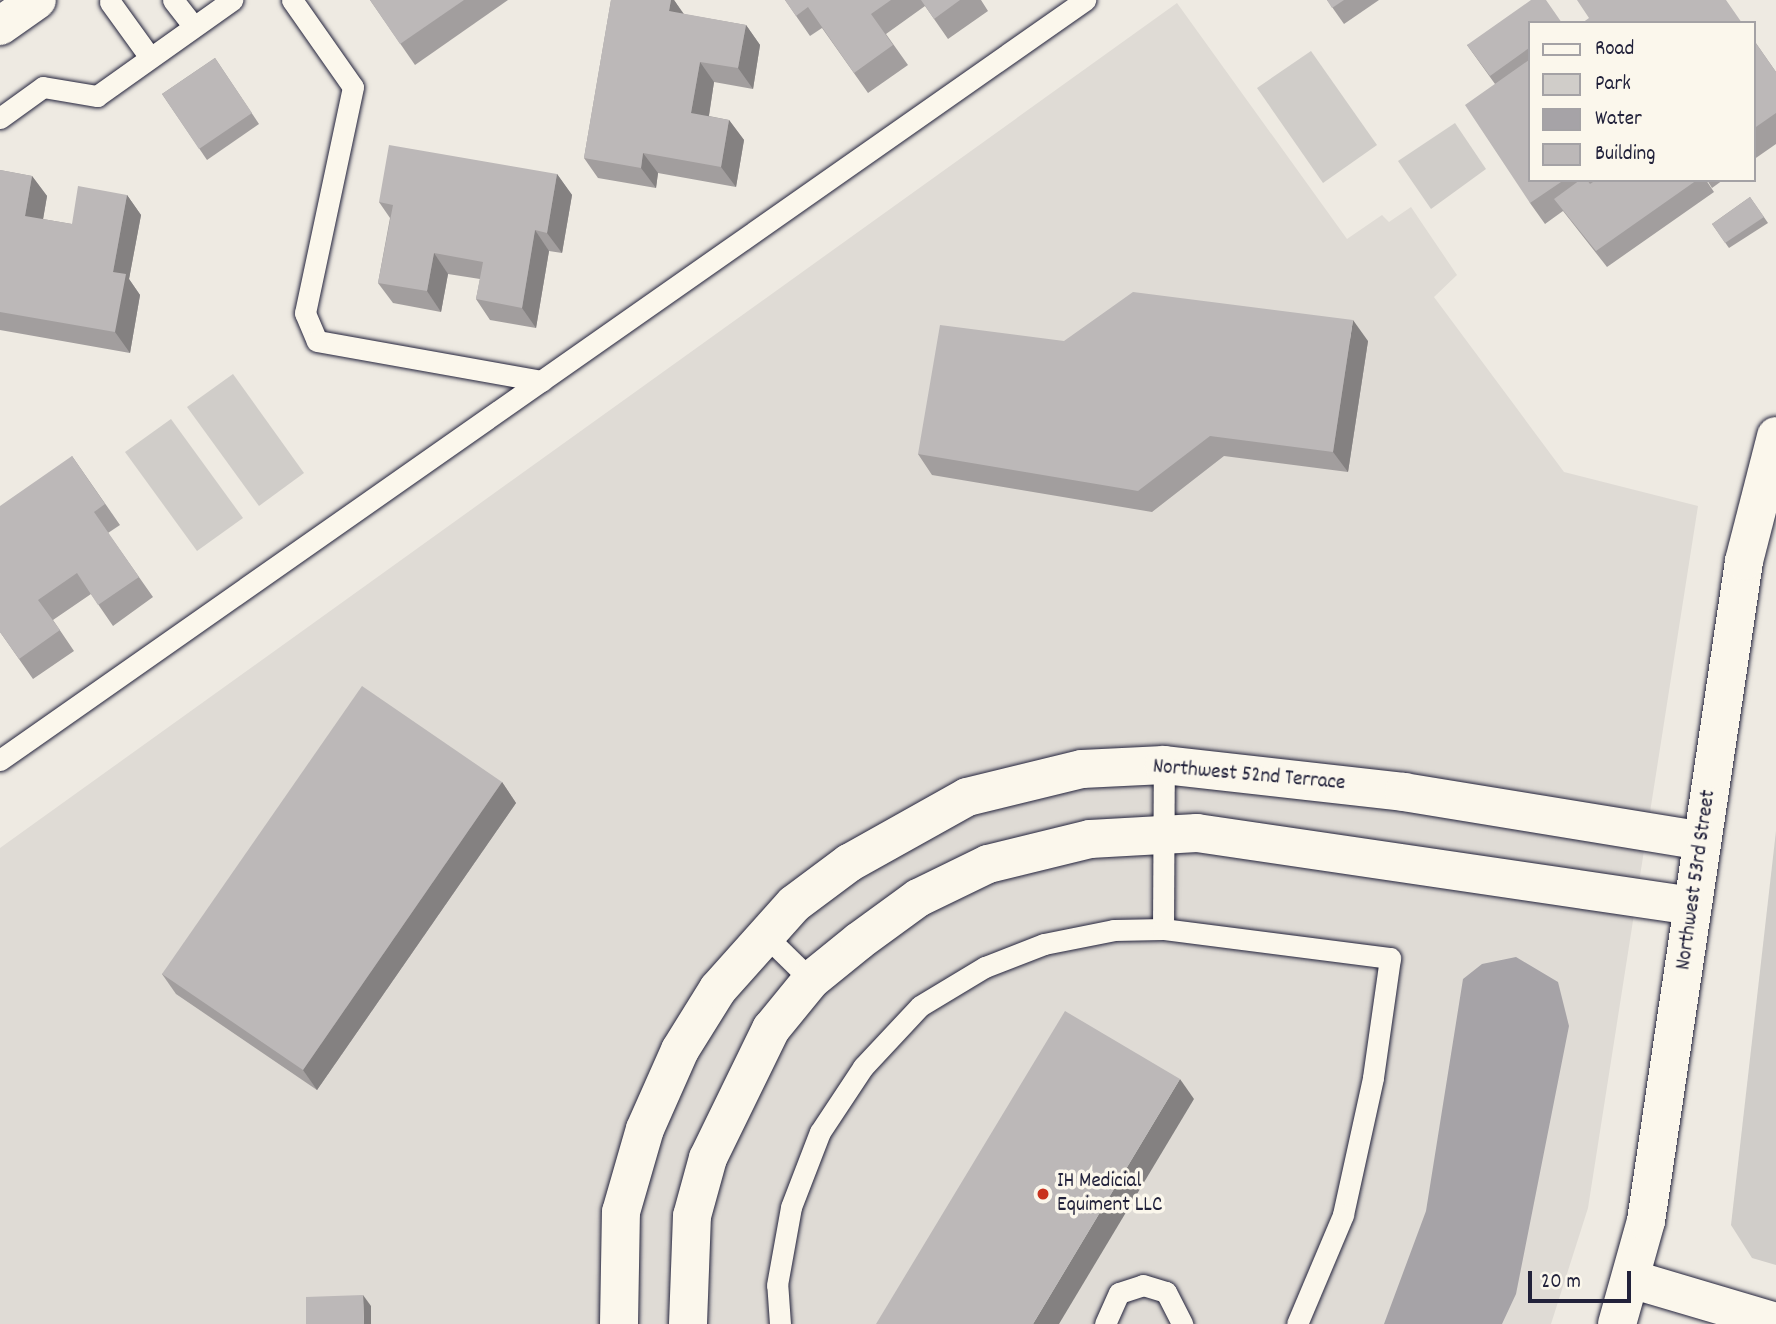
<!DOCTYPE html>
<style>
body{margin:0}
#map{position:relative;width:1776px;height:1324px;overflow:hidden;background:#eeeae2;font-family:Dekko,sans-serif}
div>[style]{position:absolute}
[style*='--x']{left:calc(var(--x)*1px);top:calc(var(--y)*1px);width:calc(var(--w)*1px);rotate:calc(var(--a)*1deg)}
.built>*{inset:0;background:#dfdbd5}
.green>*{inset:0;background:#d0cdc9}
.water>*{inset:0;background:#a6a3a7}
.roads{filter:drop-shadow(0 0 2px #22223b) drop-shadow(0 0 2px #22223b)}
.lane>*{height:21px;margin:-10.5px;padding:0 10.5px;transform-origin:10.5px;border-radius:10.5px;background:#fbf7ec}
.street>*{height:38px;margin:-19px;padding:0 19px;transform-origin:19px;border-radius:19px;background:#fbf7ec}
.secondary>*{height:38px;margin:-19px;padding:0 19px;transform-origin:19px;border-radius:19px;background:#fbf7ec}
.wall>*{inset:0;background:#a29e9e}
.shaded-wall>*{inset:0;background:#848181}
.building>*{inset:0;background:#bcb8b8}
.dots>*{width:19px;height:19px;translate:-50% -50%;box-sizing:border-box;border:4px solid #fbf7ec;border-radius:50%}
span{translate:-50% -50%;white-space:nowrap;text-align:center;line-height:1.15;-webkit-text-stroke:7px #fbf7ec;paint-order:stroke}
.street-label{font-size:21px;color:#22223b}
.poi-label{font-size:21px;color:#22223b}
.left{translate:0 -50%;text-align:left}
.legend{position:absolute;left:1528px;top:21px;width:228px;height:161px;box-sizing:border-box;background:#fbf7ec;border:2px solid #a4a2a5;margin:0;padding:9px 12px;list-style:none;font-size:21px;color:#22223b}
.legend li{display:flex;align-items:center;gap:14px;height:35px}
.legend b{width:35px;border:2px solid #a4a2a5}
.scale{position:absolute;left:1528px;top:1271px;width:103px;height:32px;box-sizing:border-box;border:4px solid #22223b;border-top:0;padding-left:9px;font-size:21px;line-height:24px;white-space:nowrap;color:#22223b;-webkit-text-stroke:5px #fbf7ec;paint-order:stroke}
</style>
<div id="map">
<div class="built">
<div style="clip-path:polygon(1177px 3px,1347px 239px,1382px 215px,1389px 222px,1411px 207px,1457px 275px,1434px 297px,1564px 472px,1698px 506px,1588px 1208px,1551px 1324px,0 1324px,0 848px)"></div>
</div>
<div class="green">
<div style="clip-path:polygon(1311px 51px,1377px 145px,1323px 183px,1257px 88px)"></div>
<div style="clip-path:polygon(1455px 123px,1486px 169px,1431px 209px,1398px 161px)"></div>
<div style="clip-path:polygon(233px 374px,304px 473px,259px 506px,187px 407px)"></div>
<div style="clip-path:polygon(171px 419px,243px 518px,197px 551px,125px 452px)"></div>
<div style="clip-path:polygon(1776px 831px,1776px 1265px,1752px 1258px,1731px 1225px)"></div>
</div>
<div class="water">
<div style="clip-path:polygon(1516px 957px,1558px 982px,1569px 1026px,1516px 1294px,1502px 1324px,1384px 1324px,1426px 1211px,1463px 979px,1482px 964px)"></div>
</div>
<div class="roads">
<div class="lane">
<div style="--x:173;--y:0;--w:33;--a:52"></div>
<div style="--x:292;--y:0;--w:106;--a:55"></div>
<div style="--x:353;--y:87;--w:231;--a:102"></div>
<div style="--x:305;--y:313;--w:30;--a:67"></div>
<div style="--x:317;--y:341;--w:228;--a:10.1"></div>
<div style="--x:110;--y:2;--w:67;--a:54.2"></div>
<div style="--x:0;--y:118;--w:53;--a:-35.8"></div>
<div style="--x:43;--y:87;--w:55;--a:9.5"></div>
<div style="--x:97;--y:96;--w:166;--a:-35.4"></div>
<div style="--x:0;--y:760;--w:1325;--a:-35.01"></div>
<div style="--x:1163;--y:929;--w:164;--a:-89.7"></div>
<div style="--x:765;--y:935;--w:64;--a:44.4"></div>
<div style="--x:780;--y:1324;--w:39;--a:-94"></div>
<div style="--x:777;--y:1285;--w:79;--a:-79.8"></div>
<div style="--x:791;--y:1207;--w:80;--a:-68.9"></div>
<div style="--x:820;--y:1132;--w:78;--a:-56.5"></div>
<div style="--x:863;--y:1067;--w:83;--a:-46.9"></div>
<div style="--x:920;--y:1006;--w:76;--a:-31"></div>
<div style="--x:985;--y:967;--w:63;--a:-21.3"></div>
<div style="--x:1044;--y:944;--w:71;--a:-11.3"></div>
<div style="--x:1114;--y:930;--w:49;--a:-1.2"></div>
<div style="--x:1163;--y:929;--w:229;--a:7.3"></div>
<div style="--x:1390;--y:958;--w:121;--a:98.1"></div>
<div style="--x:1373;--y:1078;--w:140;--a:102.4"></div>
<div style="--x:1343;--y:1215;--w:118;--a:112.9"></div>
<div style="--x:1105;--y:1324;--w:34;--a:-66"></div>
<div style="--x:1119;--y:1293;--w:25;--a:-18"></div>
<div style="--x:1143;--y:1285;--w:24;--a:17"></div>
<div style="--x:1166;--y:1292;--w:36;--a:63"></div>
</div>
<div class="street">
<div style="--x:0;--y:26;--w:45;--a:-35.1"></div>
<div style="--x:1631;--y:1279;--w:151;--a:16.5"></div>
<div style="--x:619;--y:1324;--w:112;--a:-89"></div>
<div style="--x:621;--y:1212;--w:86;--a:-73.9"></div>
<div style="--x:645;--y:1129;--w:86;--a:-66.1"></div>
<div style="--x:680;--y:1050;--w:72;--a:-58.1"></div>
<div style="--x:718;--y:989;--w:114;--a:-48.2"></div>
<div style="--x:794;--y:904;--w:69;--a:-36.7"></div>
<div style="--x:849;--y:863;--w:135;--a:-29.2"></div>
<div style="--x:967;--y:797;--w:118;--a:-13.7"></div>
<div style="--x:1082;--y:769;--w:82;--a:-2.8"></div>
<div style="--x:1164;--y:765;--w:242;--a:6.4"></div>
<div style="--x:1404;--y:792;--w:302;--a:9.3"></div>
<div style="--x:688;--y:1324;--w:108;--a:-87.9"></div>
<div style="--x:692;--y:1216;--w:60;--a:-74.6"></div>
<div style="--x:708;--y:1158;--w:144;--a:-64"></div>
<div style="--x:771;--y:1029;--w:63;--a:-50.8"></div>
<div style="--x:811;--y:980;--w:62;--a:-39.1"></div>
<div style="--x:859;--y:941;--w:73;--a:-36.1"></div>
<div style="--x:918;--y:898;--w:78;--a:-25.9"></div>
<div style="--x:988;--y:864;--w:105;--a:-13.8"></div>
<div style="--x:1090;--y:839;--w:107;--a:-3.2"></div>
<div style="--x:1197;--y:833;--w:501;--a:8.37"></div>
</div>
<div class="secondary">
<div style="--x:1617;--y:1324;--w:107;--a:-74.3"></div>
<div style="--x:1646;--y:1221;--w:667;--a:-81.55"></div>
<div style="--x:1744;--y:561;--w:129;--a:-75.6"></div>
</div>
</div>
<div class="wall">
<div style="clip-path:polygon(370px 0,508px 0,415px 65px)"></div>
<div style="clip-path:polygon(611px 0,674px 0,683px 14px,746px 25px,760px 45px,753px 89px,714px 82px,709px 116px,729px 120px,744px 140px,736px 187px,658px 173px,656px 188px,598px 178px,584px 158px)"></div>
<div style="clip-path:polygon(785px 0,981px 0,988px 11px,948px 39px,925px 6px,886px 34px,908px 65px,868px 93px,822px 28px,810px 36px)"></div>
<div style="clip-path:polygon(1327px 0,1379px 0,1344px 24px)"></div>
<div style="clip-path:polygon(1529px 23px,1529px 180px,1706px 180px,1714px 192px,1607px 267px,1563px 211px,1545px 224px,1530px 203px,1495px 84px,1467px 45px)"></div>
<div style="clip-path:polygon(1753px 39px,1776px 72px,1776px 144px,1753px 160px)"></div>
<div style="clip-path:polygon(215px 58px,259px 124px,207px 160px,162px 94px)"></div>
<div style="clip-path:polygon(0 170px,32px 176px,47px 196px,43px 219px,72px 224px,127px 195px,141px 215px,129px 279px,140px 295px,130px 353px,0 330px)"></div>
<div style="clip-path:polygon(557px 174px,572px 195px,562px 253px,549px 251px,536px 328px,490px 320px,476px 299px,480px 279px,448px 274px,441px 312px,393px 303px,378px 283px,390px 218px,379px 202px)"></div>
<div style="clip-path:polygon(1707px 180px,1723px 180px,1712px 188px)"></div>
<div style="clip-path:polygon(1750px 197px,1768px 223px,1729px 248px,1712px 224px)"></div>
<div style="clip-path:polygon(1064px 341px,1368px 341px,1348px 472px,1224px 456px,1152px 512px,932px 475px,918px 454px)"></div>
<div style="clip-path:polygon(72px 456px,120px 525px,108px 533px,153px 597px,113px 626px,91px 594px,53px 620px,74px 651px,33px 679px,0 632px)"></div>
<div style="clip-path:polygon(502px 782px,516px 803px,317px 1090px,176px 994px,162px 974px)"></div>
</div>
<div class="shaded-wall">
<div style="clip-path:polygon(671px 0,674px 0,686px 17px,669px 11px)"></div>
<div style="clip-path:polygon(746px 25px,760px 45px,753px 89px,738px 68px)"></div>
<div style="clip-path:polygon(700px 62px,714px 82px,706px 134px,691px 113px)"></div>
<div style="clip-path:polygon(729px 120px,744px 140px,736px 187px,721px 167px)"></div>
<div style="clip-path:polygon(643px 153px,658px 173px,656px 188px,641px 168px)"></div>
<div style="clip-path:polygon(557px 174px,572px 195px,562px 253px,547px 233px)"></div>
<div style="clip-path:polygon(32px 176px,47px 196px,40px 237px,25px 216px)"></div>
<div style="clip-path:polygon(127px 195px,141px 215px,129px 279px,140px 295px,130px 353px,115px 332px,113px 272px)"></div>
<div style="clip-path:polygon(535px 230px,549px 251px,536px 328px,522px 308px)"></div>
<div style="clip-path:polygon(434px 253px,448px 274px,441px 312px,427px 291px)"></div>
<div style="clip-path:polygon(1353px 320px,1368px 341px,1348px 472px,1333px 452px)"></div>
<div style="clip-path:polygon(502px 782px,516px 803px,317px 1090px,303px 1070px)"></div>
<div style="clip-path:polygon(1180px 1079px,1194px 1099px,1059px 1324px,1033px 1324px)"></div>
<div style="clip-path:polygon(363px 1295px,371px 1306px,371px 1324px,364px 1324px)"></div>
</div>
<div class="building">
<div style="clip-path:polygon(370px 0,464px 0,400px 44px)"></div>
<div style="clip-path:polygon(611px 0,671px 0,669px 11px,746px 25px,738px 68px,700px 62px,691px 113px,729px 120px,721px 167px,643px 153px,641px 168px,584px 158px)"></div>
<div style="clip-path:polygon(785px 0,891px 0,871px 14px,893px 45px,854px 73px,808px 7px,796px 16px)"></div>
<div style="clip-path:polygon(921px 0,960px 0,934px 19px)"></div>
<div style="clip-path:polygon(1327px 0,1344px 0,1332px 8px)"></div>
<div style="clip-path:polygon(1531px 0,1546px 0,1562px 23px,1529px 23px,1529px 48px,1490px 76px,1467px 45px)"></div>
<div style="clip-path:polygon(1577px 0,1726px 0,1742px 23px,1582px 23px,1589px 18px)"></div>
<div style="clip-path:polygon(1753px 39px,1776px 72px,1776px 113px,1753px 129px)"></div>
<div style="clip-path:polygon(215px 58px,252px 113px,199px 149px,162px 94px)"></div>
<div style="clip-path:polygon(1529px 60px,1529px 180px,1564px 180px,1530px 203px,1465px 105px)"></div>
<div style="clip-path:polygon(389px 145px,557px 174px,547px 233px,535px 230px,522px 308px,476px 299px,483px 262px,434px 253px,427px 291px,378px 283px,393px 205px,379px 202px)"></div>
<div style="clip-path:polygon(0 170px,32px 176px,25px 216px,72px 224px,78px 186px,127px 195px,113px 272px,126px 274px,115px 332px,0 312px)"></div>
<div style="clip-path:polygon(1580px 180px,1587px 180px,1590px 184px,1596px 180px,1697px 180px,1596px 251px,1554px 199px)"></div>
<div style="clip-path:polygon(1750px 197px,1764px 217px,1725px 243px,1712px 224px)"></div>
<div style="clip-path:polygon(1133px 292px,1353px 320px,1333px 452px,1210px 436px,1138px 491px,918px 454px,940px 325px,1064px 341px)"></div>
<div style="clip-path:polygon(72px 456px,105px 504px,94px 512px,139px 577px,98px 605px,77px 573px,38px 600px,60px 630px,19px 659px,0 632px,0 506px)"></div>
<div style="clip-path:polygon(362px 686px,502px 782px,303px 1070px,162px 974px)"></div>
<div style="clip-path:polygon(1065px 1011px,1180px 1079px,1033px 1324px,876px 1324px)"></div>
<div style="clip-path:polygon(363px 1295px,364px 1324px,306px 1324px,306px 1297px)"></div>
</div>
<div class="dots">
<div style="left:1043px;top:1194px;background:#c8321e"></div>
</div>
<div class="street-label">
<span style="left:1249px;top:776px;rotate:5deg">Northwest 52nd Terrace</span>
<span style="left:1697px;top:880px;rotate:-82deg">Northwest 53rd Street</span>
</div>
<div class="poi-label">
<span class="left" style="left:1057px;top:1194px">IH Medicial<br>Equiment LLC</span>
</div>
<ul class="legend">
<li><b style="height:9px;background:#fbf7ec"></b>Road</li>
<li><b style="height:19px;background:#d0cdc9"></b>Park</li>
<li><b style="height:19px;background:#a6a3a7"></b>Water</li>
<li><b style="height:19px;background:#bcb8b8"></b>Building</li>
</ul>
<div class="scale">20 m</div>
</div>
